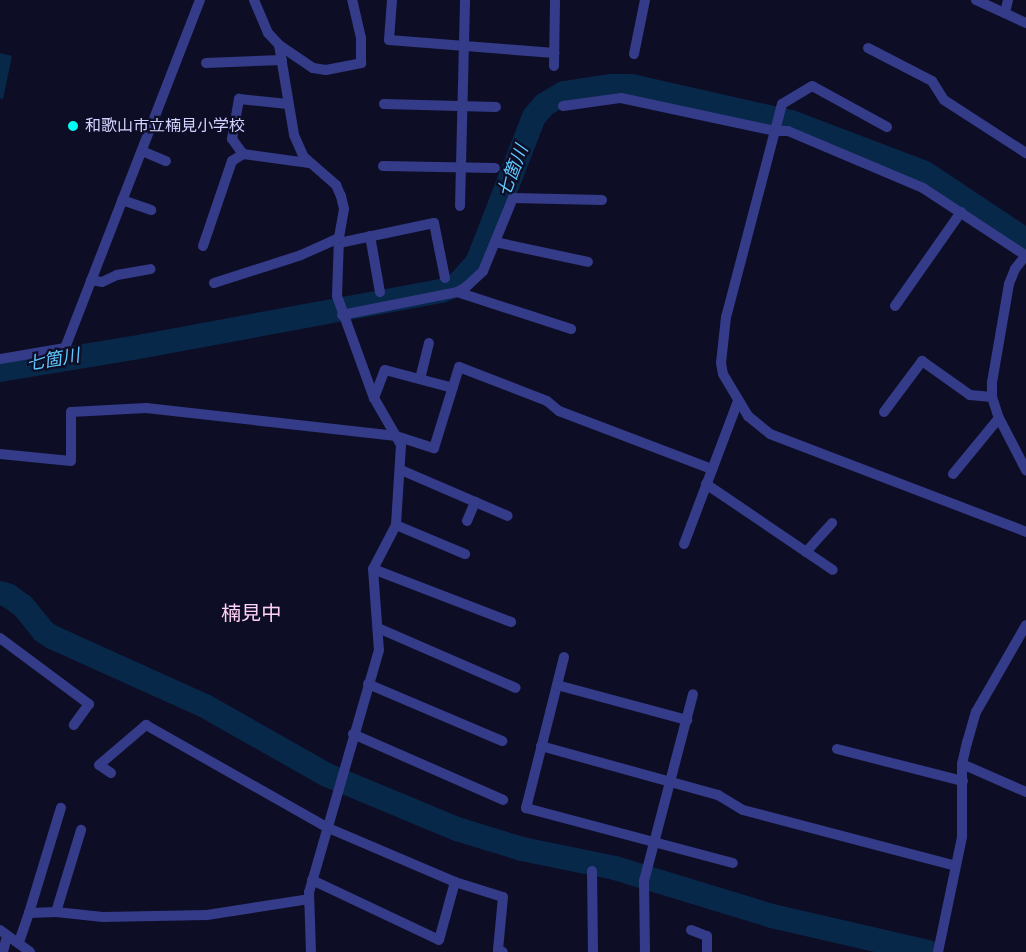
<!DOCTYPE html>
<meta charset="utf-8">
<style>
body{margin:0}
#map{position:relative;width:1026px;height:952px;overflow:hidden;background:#0e0d26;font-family:"Work Sans","Noto Sans JP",sans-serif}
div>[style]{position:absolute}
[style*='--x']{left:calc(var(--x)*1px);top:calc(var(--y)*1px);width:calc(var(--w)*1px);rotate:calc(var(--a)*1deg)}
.water>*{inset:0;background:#08284a}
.river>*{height:24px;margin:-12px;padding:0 12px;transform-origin:12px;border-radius:12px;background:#08284a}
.minor>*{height:10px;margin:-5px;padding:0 5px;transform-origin:5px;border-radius:5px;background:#343b88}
.dots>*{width:16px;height:16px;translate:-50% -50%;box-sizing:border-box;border:3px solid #0e0d26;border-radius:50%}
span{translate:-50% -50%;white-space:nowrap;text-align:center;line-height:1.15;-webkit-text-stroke:4.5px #0e0d26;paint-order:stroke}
.poi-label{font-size:16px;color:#d1d2ff}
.left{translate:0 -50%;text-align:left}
.water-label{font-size:18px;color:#5fc9ff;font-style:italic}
.quarter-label{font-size:20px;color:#ffd3f5}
</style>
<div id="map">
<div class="water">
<div style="clip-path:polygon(0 53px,12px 56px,3px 99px,0 98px)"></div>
</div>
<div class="river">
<div style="--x:0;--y:370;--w:135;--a:-9.4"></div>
<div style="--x:133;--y:348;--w:313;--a:-10.5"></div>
<div style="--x:441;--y:291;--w:17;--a:-21"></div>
<div style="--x:457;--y:285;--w:30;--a:-48"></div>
<div style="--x:477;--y:263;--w:157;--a:-68.7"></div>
<div style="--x:534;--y:117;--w:16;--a:-50"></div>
<div style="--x:544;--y:105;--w:23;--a:-31"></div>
<div style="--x:564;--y:93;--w:48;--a:-8.5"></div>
<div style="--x:611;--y:86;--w:20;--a:0"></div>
<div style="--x:631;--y:86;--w:164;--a:12.7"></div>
<div style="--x:791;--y:122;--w:143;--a:20.8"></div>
<div style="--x:925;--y:173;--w:121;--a:33.6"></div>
<div style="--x:0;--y:593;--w:9;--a:18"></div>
<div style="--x:9;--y:596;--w:17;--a:36"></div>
<div style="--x:23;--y:606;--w:32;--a:51"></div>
<div style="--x:43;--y:631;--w:11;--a:34"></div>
<div style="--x:52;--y:637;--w:168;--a:24.3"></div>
<div style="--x:205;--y:706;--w:140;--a:29.5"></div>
<div style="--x:327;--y:775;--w:141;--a:22.6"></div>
<div style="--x:457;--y:829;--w:68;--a:17.1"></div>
<div style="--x:522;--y:849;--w:95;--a:11.5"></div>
<div style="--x:615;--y:868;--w:164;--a:17"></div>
<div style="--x:772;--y:916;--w:160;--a:13"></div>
</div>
<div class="minor">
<div style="--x:254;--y:0;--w:36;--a:67"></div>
<div style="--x:268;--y:33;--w:16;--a:47"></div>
<div style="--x:279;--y:45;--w:91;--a:80.5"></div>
<div style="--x:294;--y:135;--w:24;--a:66"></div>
<div style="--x:304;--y:157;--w:43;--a:41.2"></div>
<div style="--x:336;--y:185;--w:12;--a:66"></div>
<div style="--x:341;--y:196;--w:13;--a:77"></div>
<div style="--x:344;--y:209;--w:29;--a:100"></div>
<div style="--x:339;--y:238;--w:58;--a:92"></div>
<div style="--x:337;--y:296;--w:109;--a:70.1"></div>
<div style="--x:374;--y:398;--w:54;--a:60.1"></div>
<div style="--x:401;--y:445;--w:80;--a:93.6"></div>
<div style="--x:396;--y:525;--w:50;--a:117.6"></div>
<div style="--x:373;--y:569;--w:81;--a:85.8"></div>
<div style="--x:379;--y:650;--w:252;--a:106.1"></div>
<div style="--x:309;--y:892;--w:60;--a:88.1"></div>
<div style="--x:392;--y:0;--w:40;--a:94.3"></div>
<div style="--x:389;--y:40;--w:166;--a:4.5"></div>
<div style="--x:976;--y:0;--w:55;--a:24.7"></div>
<div style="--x:1005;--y:13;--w:13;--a:-77"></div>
<div style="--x:279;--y:45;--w:41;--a:34.1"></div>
<div style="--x:313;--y:68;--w:13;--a:9"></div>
<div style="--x:326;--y:70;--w:36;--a:-11"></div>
<div style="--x:361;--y:63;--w:25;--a:-90"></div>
<div style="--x:361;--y:38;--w:39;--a:-103"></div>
<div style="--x:868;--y:48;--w:72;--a:27.3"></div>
<div style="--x:932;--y:81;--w:22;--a:58"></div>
<div style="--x:944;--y:100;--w:98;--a:32.9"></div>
<div style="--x:634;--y:54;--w:55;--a:-78.5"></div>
<div style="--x:206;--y:63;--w:76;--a:-2.3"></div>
<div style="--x:554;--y:66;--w:66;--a:-89.1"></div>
<div style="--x:384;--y:104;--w:112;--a:1.5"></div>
<div style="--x:563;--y:106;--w:59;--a:-7.9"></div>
<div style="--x:621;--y:98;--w:157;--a:12.1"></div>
<div style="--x:775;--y:131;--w:13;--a:0"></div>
<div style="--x:788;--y:131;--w:147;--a:22.9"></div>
<div style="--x:923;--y:188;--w:122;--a:33.3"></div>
<div style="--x:887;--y:127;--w:85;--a:-151.3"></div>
<div style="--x:812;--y:86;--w:35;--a:149"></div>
<div style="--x:782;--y:104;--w:220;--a:104.7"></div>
<div style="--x:726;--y:317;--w:46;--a:96.2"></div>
<div style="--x:721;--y:363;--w:11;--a:80"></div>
<div style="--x:723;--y:374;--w:49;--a:59.2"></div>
<div style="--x:748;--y:416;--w:28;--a:39"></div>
<div style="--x:770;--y:434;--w:274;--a:20.9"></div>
<div style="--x:142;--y:151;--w:26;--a:23"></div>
<div style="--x:243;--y:154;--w:19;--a:-126"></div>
<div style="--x:232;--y:139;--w:41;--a:-80.1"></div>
<div style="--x:239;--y:99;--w:49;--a:5.8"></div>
<div style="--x:383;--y:166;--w:112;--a:1"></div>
<div style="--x:122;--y:200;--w:31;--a:19"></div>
<div style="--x:460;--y:206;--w:206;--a:-88.6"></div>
<div style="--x:370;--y:236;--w:57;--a:79.9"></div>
<div style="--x:495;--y:242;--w:95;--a:12.1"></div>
<div style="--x:339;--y:243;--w:97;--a:-11.9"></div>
<div style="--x:434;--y:223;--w:56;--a:78.7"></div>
<div style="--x:203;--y:246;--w:90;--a:-71.2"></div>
<div style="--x:232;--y:161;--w:13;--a:-32"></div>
<div style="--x:243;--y:154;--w:67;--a:7.8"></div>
<div style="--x:1026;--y:255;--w:18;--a:128"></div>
<div style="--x:1015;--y:269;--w:16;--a:112"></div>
<div style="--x:1009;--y:284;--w:99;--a:99.8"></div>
<div style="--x:992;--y:382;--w:15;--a:90"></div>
<div style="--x:992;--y:397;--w:22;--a:72"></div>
<div style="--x:999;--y:418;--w:59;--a:62.6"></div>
<div style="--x:91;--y:280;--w:11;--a:10"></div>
<div style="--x:102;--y:282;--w:17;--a:-25"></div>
<div style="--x:117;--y:275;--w:34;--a:-10"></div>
<div style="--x:214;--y:283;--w:91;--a:-17.8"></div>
<div style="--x:301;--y:255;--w:42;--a:-24.1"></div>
<div style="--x:457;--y:292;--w:120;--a:18"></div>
<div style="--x:895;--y:306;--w:115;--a:-54.9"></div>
<div style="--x:342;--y:315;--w:117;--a:-11.3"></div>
<div style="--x:457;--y:292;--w:10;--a:-29"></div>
<div style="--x:466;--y:287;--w:23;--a:-43"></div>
<div style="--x:483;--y:271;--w:79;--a:-67.7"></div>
<div style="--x:513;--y:198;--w:89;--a:1.3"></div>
<div style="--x:0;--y:359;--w:66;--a:-9.6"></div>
<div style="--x:65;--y:348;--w:373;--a:-68.8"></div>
<div style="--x:420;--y:379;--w:37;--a:-76"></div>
<div style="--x:374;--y:398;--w:30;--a:-69"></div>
<div style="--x:385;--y:370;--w:70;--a:14.8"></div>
<div style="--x:884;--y:412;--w:64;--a:-53.3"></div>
<div style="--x:922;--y:361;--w:59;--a:35.3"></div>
<div style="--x:970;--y:395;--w:22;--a:5"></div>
<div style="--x:0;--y:454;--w:71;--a:5.6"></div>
<div style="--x:71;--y:461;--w:49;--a:-90"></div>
<div style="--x:71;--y:412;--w:75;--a:-3.1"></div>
<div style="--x:146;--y:408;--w:252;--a:6.4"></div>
<div style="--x:396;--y:436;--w:40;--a:18"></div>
<div style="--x:434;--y:448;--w:85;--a:-72.8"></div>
<div style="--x:459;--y:367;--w:94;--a:21.1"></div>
<div style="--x:547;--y:401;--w:16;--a:40"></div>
<div style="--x:559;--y:411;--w:164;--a:20.8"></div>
<div style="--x:401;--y:470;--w:116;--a:23.3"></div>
<div style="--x:953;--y:474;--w:72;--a:-50.6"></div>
<div style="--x:706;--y:484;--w:153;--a:34.1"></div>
<div style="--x:467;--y:521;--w:21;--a:-67"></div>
<div style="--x:396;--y:525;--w:75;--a:22.8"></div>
<div style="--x:684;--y:544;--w:153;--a:-69.3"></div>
<div style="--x:806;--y:552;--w:39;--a:-48"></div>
<div style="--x:373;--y:569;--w:148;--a:21"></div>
<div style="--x:378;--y:628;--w:150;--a:23.5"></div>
<div style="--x:0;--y:638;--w:111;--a:36.6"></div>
<div style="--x:89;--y:704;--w:26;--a:126"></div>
<div style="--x:564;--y:657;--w:156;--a:104.1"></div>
<div style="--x:526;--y:808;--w:214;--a:14.9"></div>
<div style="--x:368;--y:684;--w:146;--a:23"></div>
<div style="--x:557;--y:685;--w:135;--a:15.1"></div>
<div style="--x:353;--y:734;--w:164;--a:23.7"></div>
<div style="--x:541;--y:746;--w:184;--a:15.5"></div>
<div style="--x:718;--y:795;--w:29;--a:31"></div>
<div style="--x:743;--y:810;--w:220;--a:14.7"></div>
<div style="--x:837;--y:749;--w:130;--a:14.3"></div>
<div style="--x:962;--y:764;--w:70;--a:23.6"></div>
<div style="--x:111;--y:773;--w:14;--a:-146"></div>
<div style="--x:99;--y:765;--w:62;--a:-40.4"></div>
<div style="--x:146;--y:725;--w:207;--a:29.5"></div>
<div style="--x:326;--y:827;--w:140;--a:23.1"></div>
<div style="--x:455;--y:882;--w:50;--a:17.4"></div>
<div style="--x:503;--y:897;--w:53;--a:95.4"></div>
<div style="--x:498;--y:950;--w:5;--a:22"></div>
<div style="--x:592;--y:871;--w:81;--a:89.3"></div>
<div style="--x:312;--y:880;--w:140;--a:25.3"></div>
<div style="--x:439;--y:940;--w:60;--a:-74.6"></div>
<div style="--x:56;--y:912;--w:86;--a:-73"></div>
<div style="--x:29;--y:913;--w:110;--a:-73.1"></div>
<div style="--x:0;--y:930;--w:37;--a:36"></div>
<div style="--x:691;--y:930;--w:17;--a:21"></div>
<div style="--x:707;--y:936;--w:16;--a:90"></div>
<div style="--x:19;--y:942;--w:31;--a:-71"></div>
<div style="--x:29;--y:913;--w:27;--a:-2"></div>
<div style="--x:56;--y:912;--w:47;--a:6.1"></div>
<div style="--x:103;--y:917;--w:104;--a:-1.1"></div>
<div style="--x:207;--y:915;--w:103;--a:-8.9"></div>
<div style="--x:3;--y:952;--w:16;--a:-76"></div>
<div style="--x:645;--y:952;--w:71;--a:-90.8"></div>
<div style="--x:644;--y:881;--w:193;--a:-75.3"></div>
<div style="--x:938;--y:952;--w:117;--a:-78.2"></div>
<div style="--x:962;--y:837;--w:73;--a:-90"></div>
<div style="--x:962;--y:764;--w:22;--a:-77"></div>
<div style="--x:967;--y:743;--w:32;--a:-74"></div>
<div style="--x:976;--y:712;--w:100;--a:-60.1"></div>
</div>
<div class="dots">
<div style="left:73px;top:126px;background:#00fcf5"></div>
</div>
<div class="poi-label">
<span class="left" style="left:85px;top:126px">和歌山市立楠見小学校</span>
</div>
<div class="water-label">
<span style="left:513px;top:171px;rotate:-69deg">七箇川</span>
<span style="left:53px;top:360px;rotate:-10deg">七箇川</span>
</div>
<div class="quarter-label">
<span style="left:251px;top:613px">楠見中</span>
</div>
</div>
